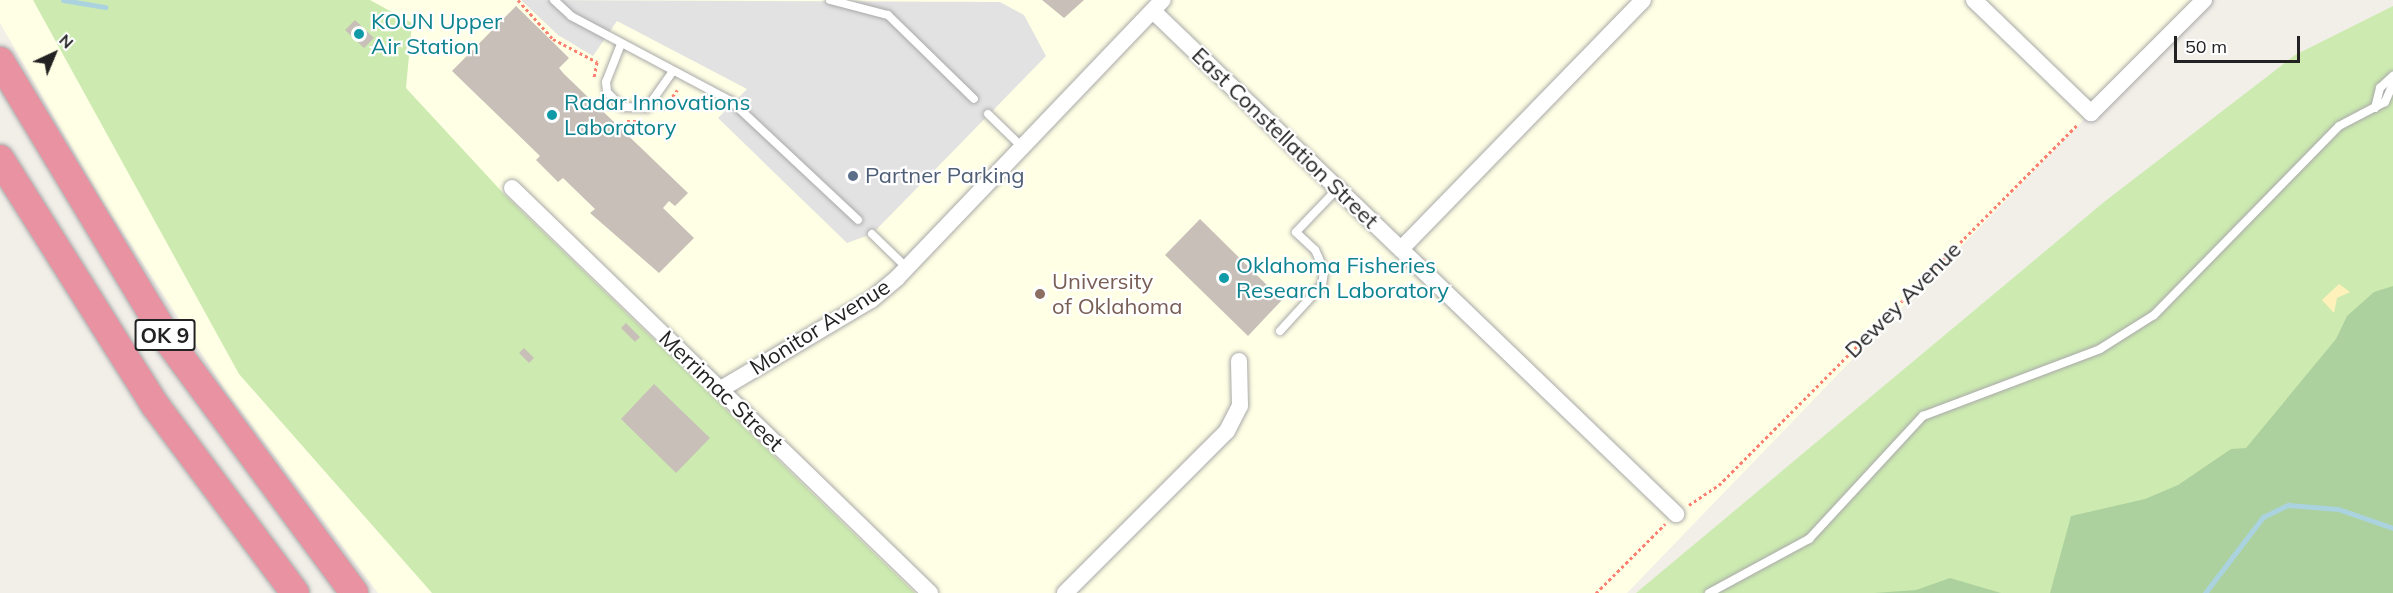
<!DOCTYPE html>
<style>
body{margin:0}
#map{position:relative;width:2393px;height:593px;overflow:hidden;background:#f2efe9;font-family:Mulish,sans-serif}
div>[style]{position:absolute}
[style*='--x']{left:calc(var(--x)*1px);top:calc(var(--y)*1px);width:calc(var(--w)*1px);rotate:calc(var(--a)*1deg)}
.education>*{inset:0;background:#ffffe5}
.grass>*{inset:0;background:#cdebb0}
.forest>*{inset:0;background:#add19e}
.sand>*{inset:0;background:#fff1ba}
.parking>*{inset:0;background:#e2e2e2}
.stream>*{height:5px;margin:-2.5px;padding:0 2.5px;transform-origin:2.5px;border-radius:2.5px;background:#aad3df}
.building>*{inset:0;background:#c7bfb8}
.path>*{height:3px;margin-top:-1.5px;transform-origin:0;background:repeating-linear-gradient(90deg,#fa8072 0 3px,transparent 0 6px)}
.roads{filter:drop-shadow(0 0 2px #a9a9a9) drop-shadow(0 0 2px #a9a9a9)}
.lane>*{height:8px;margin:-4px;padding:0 4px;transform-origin:4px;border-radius:4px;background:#fff}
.street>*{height:16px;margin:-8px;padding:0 8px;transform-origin:8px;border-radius:8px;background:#fff}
.highway>*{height:28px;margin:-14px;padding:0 14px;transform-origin:14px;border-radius:14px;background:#e892a2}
.dots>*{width:16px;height:16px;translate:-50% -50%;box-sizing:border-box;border:3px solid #fff;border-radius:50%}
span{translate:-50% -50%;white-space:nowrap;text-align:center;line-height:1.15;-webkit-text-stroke:4.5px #fff;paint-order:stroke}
.shield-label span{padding:2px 4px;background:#fff;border:2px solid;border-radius:4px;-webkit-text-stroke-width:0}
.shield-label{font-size:21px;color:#222;font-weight:700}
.culture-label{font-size:22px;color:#0d838f}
.left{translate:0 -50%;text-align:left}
.street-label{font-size:22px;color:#222}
.service-label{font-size:22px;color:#4e5e75}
.education-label{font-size:22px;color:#785e54}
.north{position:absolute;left:24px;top:24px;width:60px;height:60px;-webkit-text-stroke:4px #fff;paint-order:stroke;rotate:44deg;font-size:16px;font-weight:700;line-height:24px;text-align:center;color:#222}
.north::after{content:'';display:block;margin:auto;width:21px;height:27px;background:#222;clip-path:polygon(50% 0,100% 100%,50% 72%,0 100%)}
.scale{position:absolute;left:2174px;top:36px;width:126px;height:27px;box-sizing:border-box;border:3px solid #222;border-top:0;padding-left:8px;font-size:18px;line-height:21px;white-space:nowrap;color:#222;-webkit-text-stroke:4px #fff;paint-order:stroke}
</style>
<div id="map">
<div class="education">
<div style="clip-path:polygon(0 0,2199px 0,1627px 593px,378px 593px,224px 388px,102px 200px,0 23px)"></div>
</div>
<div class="grass">
<div style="clip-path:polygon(33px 0,370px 0,412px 23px,406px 88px,504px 194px,915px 593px,432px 593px,239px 374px)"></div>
<div style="clip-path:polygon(2393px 6px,2393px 593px,1636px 593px,2104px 202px,2295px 55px)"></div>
</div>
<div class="forest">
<div style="clip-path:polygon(2393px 286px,2393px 593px,2050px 593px,2071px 516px,2145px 499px,2178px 485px,2231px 449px,2246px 448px,2336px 339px,2347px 316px,2374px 292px)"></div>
<div style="clip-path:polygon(1950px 578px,2001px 593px,1874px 593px,1916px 590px)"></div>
</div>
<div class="sand">
<div style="clip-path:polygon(2339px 284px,2350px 292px,2337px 298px,2334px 313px,2322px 300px)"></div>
</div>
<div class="parking">
<div style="clip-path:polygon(521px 0,1000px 2px,1024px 15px,1046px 56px,872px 234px,847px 243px,718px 118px,747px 89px,617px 21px,593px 56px,558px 35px)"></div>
</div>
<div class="stream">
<div style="--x:63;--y:0;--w:43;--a:9.5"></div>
<div style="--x:2205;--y:593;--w:96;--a:-52.7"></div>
<div style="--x:2263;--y:517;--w:28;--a:-26"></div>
<div style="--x:2288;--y:505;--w:50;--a:4.6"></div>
<div style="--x:2338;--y:509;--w:58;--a:19.1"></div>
</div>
<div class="building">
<div style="clip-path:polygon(1042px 0,1084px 0,1064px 18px)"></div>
<div style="clip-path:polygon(516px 6px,569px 58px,559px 68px,564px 74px,688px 193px,675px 206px,669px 201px,663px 208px,694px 238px,659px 273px,590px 213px,595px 209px,563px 178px,558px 182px,536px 160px,540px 156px,452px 71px)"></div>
<div style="clip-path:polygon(355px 20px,374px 38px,364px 48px,345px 30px)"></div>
<div style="clip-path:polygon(1200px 219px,1282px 300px,1248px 336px,1165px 255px)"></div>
<div style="clip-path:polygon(626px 323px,640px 337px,635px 342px,621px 328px)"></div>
<div style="clip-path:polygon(524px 348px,534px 358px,529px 363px,519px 353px)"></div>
<div style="clip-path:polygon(654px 384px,710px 438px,676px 473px,621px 419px)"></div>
</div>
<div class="path">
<div style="--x:518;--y:0;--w:52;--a:48.1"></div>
<div style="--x:553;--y:39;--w:50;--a:27.6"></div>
<div style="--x:597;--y:62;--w:15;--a:101"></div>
<div style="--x:662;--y:111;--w:26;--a:-54"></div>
<div style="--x:627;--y:121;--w:17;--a:0"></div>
<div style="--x:1689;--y:505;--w:36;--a:-34"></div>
<div style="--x:1719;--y:485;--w:509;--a:-45.16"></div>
<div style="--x:1596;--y:593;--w:98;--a:-45"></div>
</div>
<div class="roads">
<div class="lane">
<div style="--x:554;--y:0;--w:23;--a:43"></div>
<div style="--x:571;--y:16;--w:181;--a:28"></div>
<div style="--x:731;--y:101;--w:174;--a:43.1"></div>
<div style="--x:830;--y:0;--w:60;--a:14.5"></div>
<div style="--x:888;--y:15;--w:120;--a:44.3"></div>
<div style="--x:621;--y:44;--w:41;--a:111.5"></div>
<div style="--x:606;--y:82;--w:10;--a:84"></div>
<div style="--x:607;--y:92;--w:21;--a:45"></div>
<div style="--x:622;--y:107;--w:25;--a:2"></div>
<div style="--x:647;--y:108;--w:45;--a:-54.9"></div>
<div style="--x:2375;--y:108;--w:21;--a:-76"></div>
<div style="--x:2380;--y:88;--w:18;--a:-43"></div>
<div style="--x:988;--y:114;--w:49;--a:44.2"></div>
<div style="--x:872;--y:234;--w:49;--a:44.2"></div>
<div style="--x:1280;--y:331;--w:62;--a:-47.6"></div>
<div style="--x:1322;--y:285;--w:15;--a:-82"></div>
<div style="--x:1324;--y:270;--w:22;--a:-114"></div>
<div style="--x:1315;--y:250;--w:26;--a:-137"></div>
<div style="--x:1296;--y:232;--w:61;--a:-46.3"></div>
<div style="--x:1709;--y:593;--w:114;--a:-28.4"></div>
<div style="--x:1809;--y:539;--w:168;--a:-47.2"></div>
<div style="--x:1923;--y:416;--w:189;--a:-20.7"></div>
<div style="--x:2100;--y:349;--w:64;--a:-32.2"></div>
<div style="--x:2154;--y:315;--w:264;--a:-45.6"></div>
<div style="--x:2339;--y:126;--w:52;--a:-27.6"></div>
<div style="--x:2385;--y:102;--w:20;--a:-66"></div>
</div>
<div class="street">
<div style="--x:1974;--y:0;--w:163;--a:44"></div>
<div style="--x:2091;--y:113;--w:160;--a:-45"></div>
<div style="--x:1153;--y:11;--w:726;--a:43.88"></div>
<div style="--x:512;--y:188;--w:582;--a:44.1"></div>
<div style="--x:1401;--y:249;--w:347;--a:-45.8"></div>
<div style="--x:721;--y:389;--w:174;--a:-30.7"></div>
<div style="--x:871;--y:300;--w:35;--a:-40"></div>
<div style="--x:898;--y:277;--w:383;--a:-46.3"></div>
<div style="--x:1065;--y:593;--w:229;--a:-45"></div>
<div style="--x:1227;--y:431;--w:28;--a:-63"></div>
<div style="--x:1240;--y:406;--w:45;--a:-91.3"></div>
</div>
<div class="highway">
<div style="--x:0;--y:61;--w:329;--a:58.9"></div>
<div style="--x:170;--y:343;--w:310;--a:53.6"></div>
<div style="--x:0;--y:159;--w:291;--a:57.8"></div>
<div style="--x:155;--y:405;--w:234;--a:53.3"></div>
</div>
</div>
<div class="dots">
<div style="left:359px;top:34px;background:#0f9aa8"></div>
<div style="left:552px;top:115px;background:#0f9aa8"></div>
<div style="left:853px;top:176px;background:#5c6f8a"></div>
<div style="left:1224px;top:278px;background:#0f9aa8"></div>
<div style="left:1040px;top:294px;background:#8d6e63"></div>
</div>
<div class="shield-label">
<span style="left:165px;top:335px">OK 9</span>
</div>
<div class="culture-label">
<span class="left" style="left:371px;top:34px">KOUN Upper<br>Air Station</span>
<span class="left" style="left:564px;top:115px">Radar Innovations<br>Laboratory</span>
<span class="left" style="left:1236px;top:278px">Oklahoma Fisheries<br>Research Laboratory</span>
</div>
<div class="street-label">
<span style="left:1285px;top:138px;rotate:44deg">East Constellation Street</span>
<span style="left:1903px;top:300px;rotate:-45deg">Dewey Avenue</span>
<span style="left:820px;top:327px;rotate:-32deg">Monitor Avenue</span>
<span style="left:721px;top:391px;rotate:44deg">Merrimac Street</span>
</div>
<div class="service-label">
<span class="left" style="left:865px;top:176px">Partner Parking</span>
</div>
<div class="education-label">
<span class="left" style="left:1052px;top:294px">University<br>of Oklahoma</span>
</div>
<div class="north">N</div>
<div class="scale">50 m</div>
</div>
